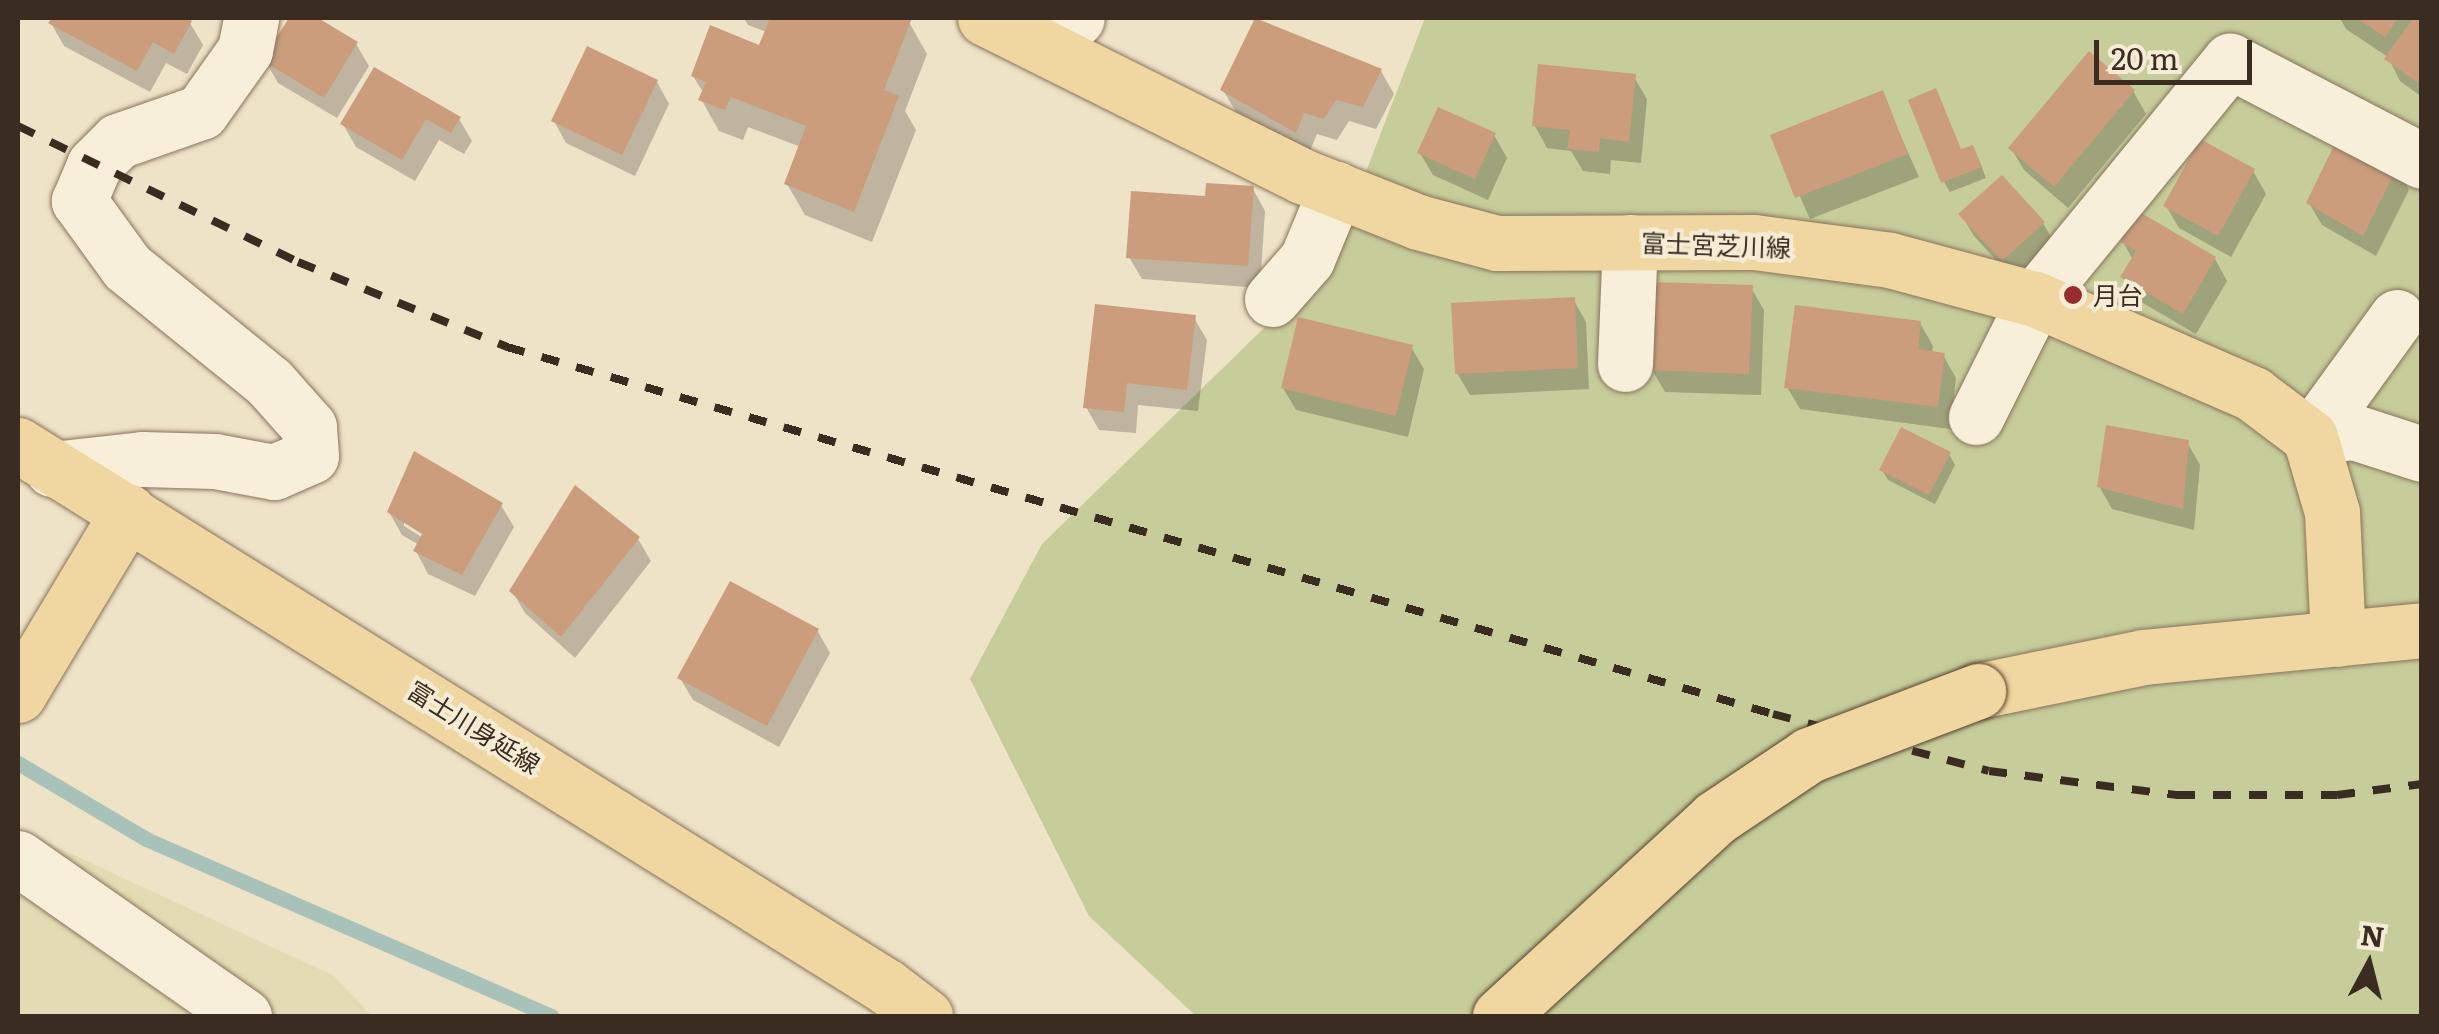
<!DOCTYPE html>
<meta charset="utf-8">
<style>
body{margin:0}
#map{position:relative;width:2439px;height:1034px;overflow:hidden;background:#eee2c7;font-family:Literata,"Noto Sans JP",serif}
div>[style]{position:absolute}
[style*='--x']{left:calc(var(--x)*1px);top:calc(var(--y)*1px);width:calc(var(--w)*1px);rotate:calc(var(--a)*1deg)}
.farmland>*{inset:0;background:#e3dbb4}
.green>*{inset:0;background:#c6cc9a}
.shadow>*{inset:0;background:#0003}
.stream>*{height:15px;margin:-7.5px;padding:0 7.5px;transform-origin:7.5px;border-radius:7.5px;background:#a8c2ba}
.building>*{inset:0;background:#cb9d7d}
.roads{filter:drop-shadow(0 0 2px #89745c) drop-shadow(0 0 2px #89745c)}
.minor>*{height:55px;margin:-27.5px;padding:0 27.5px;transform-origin:27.5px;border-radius:27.5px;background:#f8efda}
.major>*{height:55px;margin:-27.5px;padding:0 27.5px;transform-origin:27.5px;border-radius:27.5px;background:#f0d6a0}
.rail>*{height:8px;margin-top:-4px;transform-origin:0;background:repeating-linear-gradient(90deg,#3a2c20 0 18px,transparent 0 36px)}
.bridges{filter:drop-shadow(0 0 2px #574230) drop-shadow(0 0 2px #574230)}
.major-bridge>*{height:55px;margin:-27.5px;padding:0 27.5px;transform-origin:27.5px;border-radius:27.5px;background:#f0d6a0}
.dots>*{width:28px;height:28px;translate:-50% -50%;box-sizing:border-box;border:5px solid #f5ecd6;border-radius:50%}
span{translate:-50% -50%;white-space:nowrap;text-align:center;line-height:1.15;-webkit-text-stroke:8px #f5ecd6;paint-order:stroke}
.street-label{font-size:25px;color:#3a2c20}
.poi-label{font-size:25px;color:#3a2c20}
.left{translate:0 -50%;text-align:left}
.frame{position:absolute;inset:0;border:20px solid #3a2c20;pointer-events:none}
.north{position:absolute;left:2319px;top:914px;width:100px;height:100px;-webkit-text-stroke:8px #f5ecd6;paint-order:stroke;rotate:7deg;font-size:28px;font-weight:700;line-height:40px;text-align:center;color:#3a2c20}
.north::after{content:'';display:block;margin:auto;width:35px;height:45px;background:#3a2c20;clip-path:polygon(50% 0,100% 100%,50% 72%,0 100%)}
.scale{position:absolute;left:2094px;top:40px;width:158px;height:45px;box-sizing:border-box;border:5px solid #3a2c20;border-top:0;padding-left:12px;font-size:30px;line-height:35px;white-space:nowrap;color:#3a2c20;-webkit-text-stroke:8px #f5ecd6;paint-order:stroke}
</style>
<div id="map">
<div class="farmland">
<div style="clip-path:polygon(18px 829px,334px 976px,372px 1016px,18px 1016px)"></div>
</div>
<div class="green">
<div style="clip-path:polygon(1425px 18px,2421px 18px,2421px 1016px,1196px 1016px,1089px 916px,970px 679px,1042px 544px,1331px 263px)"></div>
</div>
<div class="shadow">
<div style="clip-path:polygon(54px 18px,180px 18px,190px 23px,203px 45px,187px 74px,166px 63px,150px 92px,64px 46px,51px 23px)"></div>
<div style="clip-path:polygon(292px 18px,313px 18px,356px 44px,369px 66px,337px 118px,278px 83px,265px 60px)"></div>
<div style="clip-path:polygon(744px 18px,897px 18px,909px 22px,927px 54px,905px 111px,916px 130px,872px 242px,805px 215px,787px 184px,801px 147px,748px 127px,743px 140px,719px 131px,701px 99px,704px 94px,693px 76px,761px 48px,767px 32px,748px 25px)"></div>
<div style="clip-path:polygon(2340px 18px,2422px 18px,2422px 97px,2400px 81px,2388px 57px,2346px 29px)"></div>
<div style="clip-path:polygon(375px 70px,459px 119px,472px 141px,464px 154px,439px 140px,415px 181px,356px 147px,343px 124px)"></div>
<div style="clip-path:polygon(1381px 71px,1394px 94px,1376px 129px,1349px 121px,1337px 140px,1317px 134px,1309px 153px,1236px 112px,1223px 90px)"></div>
<div style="clip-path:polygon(1634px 77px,1647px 99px,1641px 163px,1611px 160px,1610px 174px,1583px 171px,1571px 151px,1547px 148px,1535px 126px)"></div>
<div style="clip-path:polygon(657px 82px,669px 104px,635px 176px,566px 143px,554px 121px)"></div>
<div style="clip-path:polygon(2133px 91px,2146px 114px,2068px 208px,2024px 170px,2011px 148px)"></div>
<div style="clip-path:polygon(1882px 94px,1919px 177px,1810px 219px,1773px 136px)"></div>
<div style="clip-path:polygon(1494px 135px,1507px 158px,1488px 200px,1433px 175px,1420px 153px)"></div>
<div style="clip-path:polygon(1961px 152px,1978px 158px,1986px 178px,1950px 192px,1944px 182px)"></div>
<div style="clip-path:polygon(2396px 168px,2409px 190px,2376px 256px,2322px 225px,2309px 203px)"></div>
<div style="clip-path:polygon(2253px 171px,2266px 194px,2231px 257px,2179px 228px,2166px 206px)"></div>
<div style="clip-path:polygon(2002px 178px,2043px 223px,2056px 246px,2016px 282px,1974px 236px,1961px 214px)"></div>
<div style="clip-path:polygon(1253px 189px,1265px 211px,1260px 288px,1142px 279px,1129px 257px,1208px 199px)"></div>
<div style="clip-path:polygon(2123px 242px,2215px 259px,2227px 281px,2196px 334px,2136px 299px,2123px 277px,2133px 260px)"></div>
<div style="clip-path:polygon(1751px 288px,1764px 310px,1761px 395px,1665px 392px,1652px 370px)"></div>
<div style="clip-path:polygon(1573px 299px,1586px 322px,1589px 389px,1470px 395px,1457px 373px)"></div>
<div style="clip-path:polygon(1194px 318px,1207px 340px,1198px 411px,1138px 405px,1136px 433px,1099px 430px,1086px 407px)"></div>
<div style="clip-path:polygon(1920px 323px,1933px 346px,1932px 353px,1943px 355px,1956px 378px,1950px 429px,1800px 409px,1787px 387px)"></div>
<div style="clip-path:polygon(1411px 347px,1424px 369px,1408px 437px,1296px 410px,1283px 388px)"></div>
<div style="clip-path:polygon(2187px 442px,2200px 465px,2194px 530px,2112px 509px,2099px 486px)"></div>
<div style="clip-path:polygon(1949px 454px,1955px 465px,1935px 504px,1888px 480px,1882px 470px)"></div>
<div style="clip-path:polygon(evenodd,501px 505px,514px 527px,475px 596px,428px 574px,416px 551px,419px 545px,402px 535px,389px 512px,501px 505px,404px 520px,434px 539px,431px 543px,404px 526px,404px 520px)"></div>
<div style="clip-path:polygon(638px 539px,651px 561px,575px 658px,525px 613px,512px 591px)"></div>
<div style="clip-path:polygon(817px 630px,830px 653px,779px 747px,693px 700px,680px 678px)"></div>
</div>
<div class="stream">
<div style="--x:18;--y:763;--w:149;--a:30.7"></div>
<div style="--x:146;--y:839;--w:443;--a:23.6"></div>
</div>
<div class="building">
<div style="clip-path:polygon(52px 18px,186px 18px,192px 21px,174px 54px,153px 42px,137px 71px,48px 23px)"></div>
<div style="clip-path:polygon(289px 18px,318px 18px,358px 42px,324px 98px,262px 60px)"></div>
<div style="clip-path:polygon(770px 18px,911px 20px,884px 90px,899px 96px,854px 212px,784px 184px,806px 126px,731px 97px,725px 110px,698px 100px,706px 82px,691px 76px,710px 25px,759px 45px)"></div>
<div style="clip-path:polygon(1255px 18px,1382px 69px,1363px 107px,1336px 100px,1324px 119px,1304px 113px,1296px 133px,1220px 90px)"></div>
<div style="clip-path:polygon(2356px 18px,2398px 18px,2385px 37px)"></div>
<div style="clip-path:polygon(2413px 18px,2422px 18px,2422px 85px,2384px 59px)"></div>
<div style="clip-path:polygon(587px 46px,658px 80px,622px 155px,551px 121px)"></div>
<div style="clip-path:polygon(2089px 51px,2135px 90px,2054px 187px,2008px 148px)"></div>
<div style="clip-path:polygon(1538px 64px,1636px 74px,1629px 142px,1600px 138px,1599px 152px,1567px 149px,1570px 130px,1532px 126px)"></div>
<div style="clip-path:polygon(374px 67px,461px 117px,451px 133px,426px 119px,402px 160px,340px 124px)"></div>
<div style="clip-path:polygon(1936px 88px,1961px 149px,1973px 145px,1982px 167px,1941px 183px,1908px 100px)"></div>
<div style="clip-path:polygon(1883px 90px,1908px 154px,1795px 198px,1770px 135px)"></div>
<div style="clip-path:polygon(1438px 107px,1496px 133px,1475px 179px,1417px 153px)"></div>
<div style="clip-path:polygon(2338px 137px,2398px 166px,2363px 236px,2306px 203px)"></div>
<div style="clip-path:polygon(2200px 139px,2255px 169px,2218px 236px,2163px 206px)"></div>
<div style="clip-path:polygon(2002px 175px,2045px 222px,2002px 261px,1958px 214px)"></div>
<div style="clip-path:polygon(1206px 183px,1254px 186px,1248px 266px,1126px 258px,1131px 191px,1205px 196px)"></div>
<div style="clip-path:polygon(2138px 211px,2216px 257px,2183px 314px,2120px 277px,2136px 251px,2120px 242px)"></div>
<div style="clip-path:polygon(1652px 282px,1753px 285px,1749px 374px,1649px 370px)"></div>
<div style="clip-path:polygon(1575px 297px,1578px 368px,1455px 374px,1451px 303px)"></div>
<div style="clip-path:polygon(1095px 304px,1196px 315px,1187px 390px,1127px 383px,1124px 412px,1083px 408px)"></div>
<div style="clip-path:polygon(1795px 305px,1921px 321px,1918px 349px,1945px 353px,1938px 407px,1784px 388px)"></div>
<div style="clip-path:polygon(1298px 317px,1413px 345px,1396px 416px,1281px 388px)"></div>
<div style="clip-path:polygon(2106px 425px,2189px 440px,2183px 509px,2097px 487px)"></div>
<div style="clip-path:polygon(1901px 427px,1951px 452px,1929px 495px,1879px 470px)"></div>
<div style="clip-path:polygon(414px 451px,503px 503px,462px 575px,413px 551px,422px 534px,387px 512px)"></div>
<div style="clip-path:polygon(575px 485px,640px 537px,561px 637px,509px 591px)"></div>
<div style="clip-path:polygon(730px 581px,819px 629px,767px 726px,677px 678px)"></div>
</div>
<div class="roads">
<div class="minor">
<div style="--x:1047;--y:48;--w:42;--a:-45"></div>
<div style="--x:1272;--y:299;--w:53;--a:-48.8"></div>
<div style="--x:1307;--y:259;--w:76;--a:-67.5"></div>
<div style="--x:1625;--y:364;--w:122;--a:-87.7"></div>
<div style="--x:1976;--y:417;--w:132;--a:-63.4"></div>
<div style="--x:2035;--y:299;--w:308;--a:-50.7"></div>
<div style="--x:2230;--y:61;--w:216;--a:27.5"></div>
<div style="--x:2310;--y:437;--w:148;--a:-54.1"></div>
<div style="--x:2310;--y:437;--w:44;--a:-6.5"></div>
<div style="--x:2354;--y:432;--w:71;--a:17.9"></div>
<div style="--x:52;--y:469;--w:91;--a:-6.3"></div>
<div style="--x:142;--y:459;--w:73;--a:1.6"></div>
<div style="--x:215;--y:461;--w:60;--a:10.6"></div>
<div style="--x:274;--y:472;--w:40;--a:-23.4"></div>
<div style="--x:311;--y:456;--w:29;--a:-94"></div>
<div style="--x:309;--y:427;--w:60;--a:-131.6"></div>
<div style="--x:269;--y:382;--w:183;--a:-141"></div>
<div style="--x:127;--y:267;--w:82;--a:-126"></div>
<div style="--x:79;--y:201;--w:39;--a:-67"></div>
<div style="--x:94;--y:165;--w:34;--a:-45"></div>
<div style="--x:118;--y:141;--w:88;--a:-19.3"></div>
<div style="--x:201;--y:112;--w:76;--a:-54.6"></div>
<div style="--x:245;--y:50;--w:33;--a:-79"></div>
<div style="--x:18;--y:858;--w:276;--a:35"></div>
</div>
<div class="major">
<div style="--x:985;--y:18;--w:354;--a:26.5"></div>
<div style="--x:1302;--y:176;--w:125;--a:21.6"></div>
<div style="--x:1418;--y:222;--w:82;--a:14.9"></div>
<div style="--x:1497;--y:243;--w:257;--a:-0.2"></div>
<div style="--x:1754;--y:242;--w:137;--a:7.5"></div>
<div style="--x:1890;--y:260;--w:150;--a:15.1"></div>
<div style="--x:2035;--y:299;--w:238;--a:23.5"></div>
<div style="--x:2253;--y:394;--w:71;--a:37"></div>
<div style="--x:2310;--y:437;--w:78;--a:73.7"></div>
<div style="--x:2332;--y:512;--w:127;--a:87.3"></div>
<div style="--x:18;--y:445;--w:1024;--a:31.95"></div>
<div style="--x:887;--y:987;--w:48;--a:37.3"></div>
<div style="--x:1978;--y:691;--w:168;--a:-11.6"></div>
<div style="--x:2143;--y:657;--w:280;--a:-5.5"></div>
<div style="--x:18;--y:695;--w:214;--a:-59"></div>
</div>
</div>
<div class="rail">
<div style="--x:18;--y:126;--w:311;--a:25.9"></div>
<div style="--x:298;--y:262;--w:226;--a:22.1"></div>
<div style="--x:507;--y:347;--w:1318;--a:16.17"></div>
<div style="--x:1773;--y:714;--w:223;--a:14.8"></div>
<div style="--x:1989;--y:771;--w:190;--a:7.3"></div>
<div style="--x:2177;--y:795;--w:160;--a:0"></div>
<div style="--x:2337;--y:795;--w:86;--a:-7.4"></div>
</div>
<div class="bridges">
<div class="major-bridge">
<div style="--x:1500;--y:1016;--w:292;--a:-42.6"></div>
<div style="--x:1715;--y:818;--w:113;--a:-33.8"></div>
<div style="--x:1809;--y:755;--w:181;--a:-20.7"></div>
</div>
</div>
<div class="dots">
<div style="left:2073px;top:295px;background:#972d2e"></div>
</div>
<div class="street-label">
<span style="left:1716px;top:245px;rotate:2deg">富士宮芝川線</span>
<span style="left:474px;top:727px;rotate:32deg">富士川身延線</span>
</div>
<div class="poi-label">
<span class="left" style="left:2093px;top:295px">月台</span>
</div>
<div class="frame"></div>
<div class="north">N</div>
<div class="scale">20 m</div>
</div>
